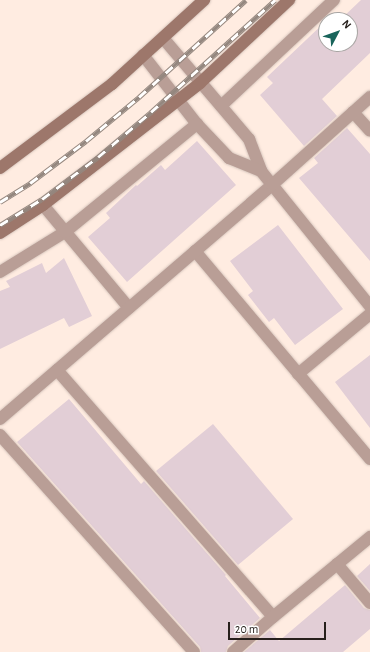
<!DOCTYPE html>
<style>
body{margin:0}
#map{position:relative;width:370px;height:652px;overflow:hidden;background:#ffece1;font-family:"Alegreya Sans",sans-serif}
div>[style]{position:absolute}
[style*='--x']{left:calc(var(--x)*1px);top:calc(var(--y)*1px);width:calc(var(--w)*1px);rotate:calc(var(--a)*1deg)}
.building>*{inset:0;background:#e2ced6}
.roads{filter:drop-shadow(0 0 1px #d8c7be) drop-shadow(0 0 1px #d8c7be)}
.street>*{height:12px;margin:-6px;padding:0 6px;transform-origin:6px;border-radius:6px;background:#b99e96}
.secondary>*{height:12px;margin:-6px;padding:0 6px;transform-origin:6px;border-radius:6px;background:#9d776b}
.rail>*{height:4.5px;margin-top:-2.25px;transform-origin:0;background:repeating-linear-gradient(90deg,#fff 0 9px,#94877f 0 18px);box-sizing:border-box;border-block:1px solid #94877f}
span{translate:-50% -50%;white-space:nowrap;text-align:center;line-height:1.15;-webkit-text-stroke:3px #fff;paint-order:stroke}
.north{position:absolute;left:318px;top:12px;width:40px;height:40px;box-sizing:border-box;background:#fff;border:1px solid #a9a6a4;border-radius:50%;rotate:49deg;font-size:11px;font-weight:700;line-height:16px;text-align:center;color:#27201c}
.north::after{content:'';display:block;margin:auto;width:14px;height:18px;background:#19645b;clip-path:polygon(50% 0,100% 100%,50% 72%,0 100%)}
.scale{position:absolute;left:228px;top:622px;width:98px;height:18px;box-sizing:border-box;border:2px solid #27201c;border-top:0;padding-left:5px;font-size:12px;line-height:14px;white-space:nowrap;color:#27201c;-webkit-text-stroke:3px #fff;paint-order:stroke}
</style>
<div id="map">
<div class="building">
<div style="clip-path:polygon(361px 0,370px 0,370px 53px,322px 99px,337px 116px,304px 146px,260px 95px,273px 83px,267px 77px,326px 21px,326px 44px,350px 44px,350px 20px,340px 20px)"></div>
<div style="clip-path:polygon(347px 128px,370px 154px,370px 261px,299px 178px,318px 163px,314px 158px)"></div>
<div style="clip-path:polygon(197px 141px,236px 185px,127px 282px,88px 237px,110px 218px,106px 213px,136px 185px,137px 186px,161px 165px,165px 170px)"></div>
<div style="clip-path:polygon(278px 225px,343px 309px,295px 345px,274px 318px,269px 322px,248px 295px,253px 291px,230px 261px)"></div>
<div style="clip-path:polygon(64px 258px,92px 316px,69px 327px,64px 318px,0 349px,0 291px,10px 287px,6px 281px,42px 263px,46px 273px)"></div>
<div style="clip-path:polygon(370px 355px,370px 428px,335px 382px)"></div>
<div style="clip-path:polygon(69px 399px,141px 484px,144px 481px,226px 575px,225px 576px,260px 618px,228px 646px,226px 652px,201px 652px,200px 647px,17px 442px)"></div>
<div style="clip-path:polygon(213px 424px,293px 519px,238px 565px,156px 471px)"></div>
<div style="clip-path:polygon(370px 564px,370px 591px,357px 576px)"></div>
<div style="clip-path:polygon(345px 585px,364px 608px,370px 610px,370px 629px,343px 652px,244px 652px,270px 630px,279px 641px)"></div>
</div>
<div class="roads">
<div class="street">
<div style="--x:163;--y:38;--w:133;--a:49.6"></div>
<div style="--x:249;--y:139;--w:34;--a:69"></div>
<div style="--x:261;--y:171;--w:174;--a:51.1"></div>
<div style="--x:143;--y:55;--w:88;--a:52"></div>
<div style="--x:197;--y:124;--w:47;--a:46.7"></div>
<div style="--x:229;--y:158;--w:35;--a:22"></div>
<div style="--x:221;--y:106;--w:155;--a:-43.2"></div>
<div style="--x:353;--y:112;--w:25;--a:48"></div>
<div style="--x:43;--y:205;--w:134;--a:50.1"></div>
<div style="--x:195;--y:251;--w:272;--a:49.9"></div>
<div style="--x:0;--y:272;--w:76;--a:-31.6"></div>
<div style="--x:65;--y:232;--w:171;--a:-39.3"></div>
<div style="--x:57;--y:370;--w:328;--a:48.8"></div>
<div style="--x:273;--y:617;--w:53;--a:138.8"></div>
<div style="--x:298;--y:374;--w:94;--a:-39.8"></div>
<div style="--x:0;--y:419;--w:359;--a:-40.7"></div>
<div style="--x:272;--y:185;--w:132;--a:-41.9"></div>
<div style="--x:0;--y:435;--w:291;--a:48.2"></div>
<div style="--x:337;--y:564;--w:51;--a:49.8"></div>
<div style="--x:273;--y:617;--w:126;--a:-39.5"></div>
</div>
<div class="secondary">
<div style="--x:0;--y:168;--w:140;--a:-36.9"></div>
<div style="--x:112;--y:84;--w:125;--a:-42.4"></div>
<div style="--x:0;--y:233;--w:51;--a:-33.1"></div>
<div style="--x:43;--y:205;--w:199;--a:-37.8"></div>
<div style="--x:200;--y:83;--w:122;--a:-43"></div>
</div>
</div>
<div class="rail">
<div style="--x:0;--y:202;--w:36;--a:-32"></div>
<div style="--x:30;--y:183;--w:70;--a:-36.9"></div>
<div style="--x:86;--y:141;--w:69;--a:-39.7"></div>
<div style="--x:139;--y:97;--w:144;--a:-42.2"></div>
<div style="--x:0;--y:225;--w:49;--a:-31.8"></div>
<div style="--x:42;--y:199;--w:70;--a:-36.9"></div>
<div style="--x:98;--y:157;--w:70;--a:-40.3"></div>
<div style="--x:151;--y:112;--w:167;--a:-42.1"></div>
</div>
<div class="north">N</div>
<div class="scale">20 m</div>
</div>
